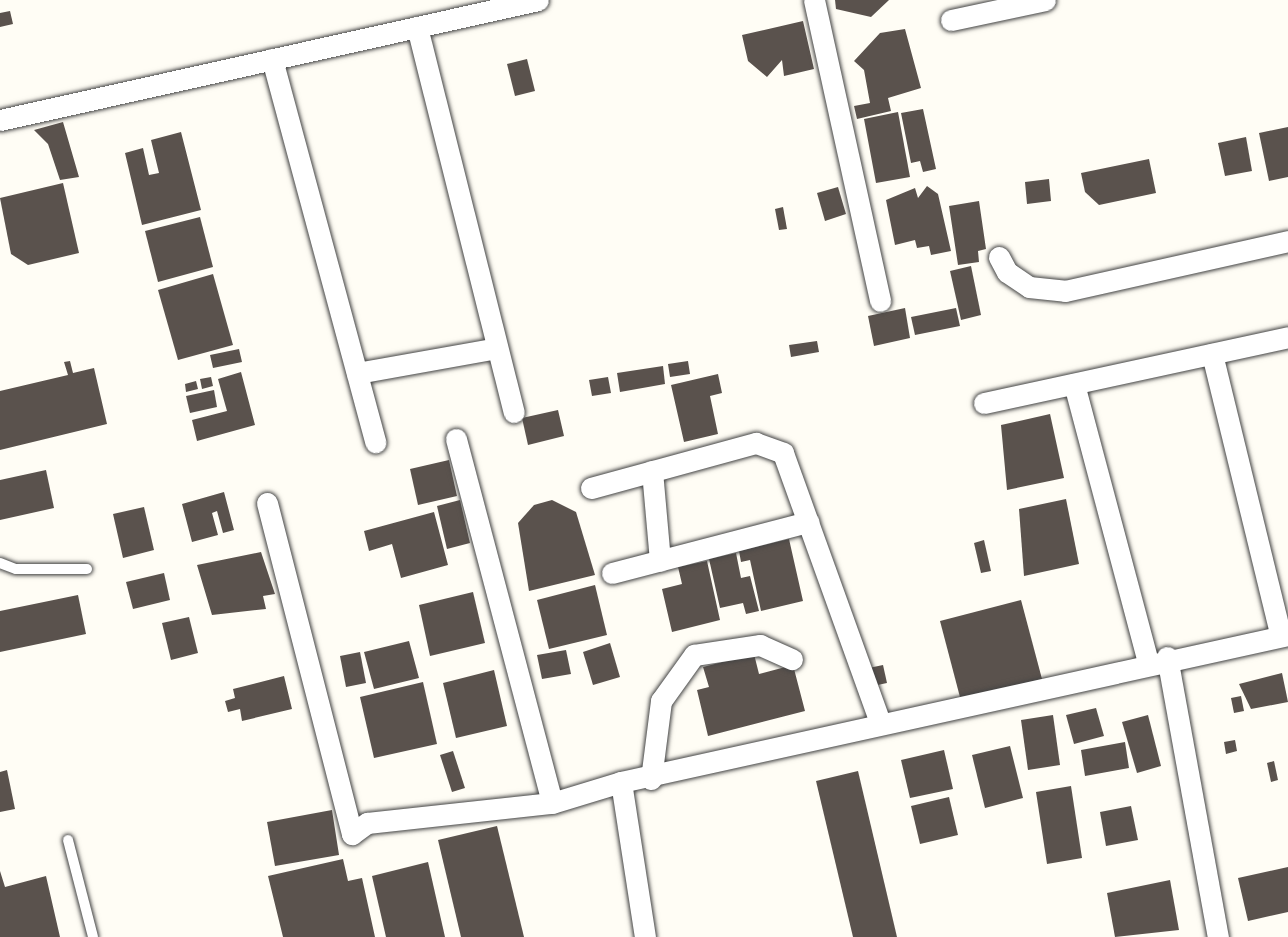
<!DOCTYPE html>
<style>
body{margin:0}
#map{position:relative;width:1288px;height:937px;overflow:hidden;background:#fffdf5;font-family:Lora,serif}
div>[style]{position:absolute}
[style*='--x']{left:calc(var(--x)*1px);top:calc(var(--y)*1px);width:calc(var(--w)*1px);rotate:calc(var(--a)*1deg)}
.building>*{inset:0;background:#5a524d}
.roads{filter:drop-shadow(0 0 2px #444) drop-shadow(0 0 2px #444)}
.service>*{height:10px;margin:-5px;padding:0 5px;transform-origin:5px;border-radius:5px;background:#fff}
.minor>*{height:21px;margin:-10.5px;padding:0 10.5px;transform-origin:10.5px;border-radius:10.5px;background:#fff}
span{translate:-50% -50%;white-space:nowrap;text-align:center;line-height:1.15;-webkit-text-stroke:7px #fff;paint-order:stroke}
</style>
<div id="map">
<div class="building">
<div style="clip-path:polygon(835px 0,889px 0,871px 17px,836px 9px)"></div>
<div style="clip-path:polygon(10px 11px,13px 24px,0 27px,0 13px)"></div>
<div style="clip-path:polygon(803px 21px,814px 69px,784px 76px,782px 60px,767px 77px,748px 61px,742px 35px)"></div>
<div style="clip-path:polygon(905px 29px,921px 88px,888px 98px,891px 111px,857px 119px,854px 106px,870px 103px,864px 70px,854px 61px,880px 33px)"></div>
<div style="clip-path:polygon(527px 59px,535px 91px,515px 96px,507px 64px)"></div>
<div style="clip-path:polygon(923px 109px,936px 169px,923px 172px,920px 161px,911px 163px,901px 113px)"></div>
<div style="clip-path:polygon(898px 112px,910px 177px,876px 183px,864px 119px)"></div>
<div style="clip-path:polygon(63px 122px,79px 177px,60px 180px,48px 144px,34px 130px)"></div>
<div style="clip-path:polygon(1288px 127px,1288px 177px,1269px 181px,1259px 133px)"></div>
<div style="clip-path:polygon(181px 132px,201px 210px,142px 225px,125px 153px,143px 148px,149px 175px,159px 173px,151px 140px)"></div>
<div style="clip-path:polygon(1246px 137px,1252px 171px,1225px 176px,1218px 143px)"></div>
<div style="clip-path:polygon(1149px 159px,1156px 193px,1099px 205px,1085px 192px,1081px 173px)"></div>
<div style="clip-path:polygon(1049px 179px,1051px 201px,1027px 204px,1025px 182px)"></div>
<div style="clip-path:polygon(63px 183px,79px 253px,28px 265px,11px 254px,0 198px)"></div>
<div style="clip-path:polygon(927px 186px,938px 194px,951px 251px,931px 255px,929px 246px,917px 248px,915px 240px,895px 245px,886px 200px,915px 188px,918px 198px)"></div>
<div style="clip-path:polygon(838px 187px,846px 214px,825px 221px,817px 193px)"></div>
<div style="clip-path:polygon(979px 201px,986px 249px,978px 251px,979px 262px,958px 265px,949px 206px)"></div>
<div style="clip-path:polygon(783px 207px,787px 229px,779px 230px,775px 209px)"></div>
<div style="clip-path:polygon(200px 217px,213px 267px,158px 282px,145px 231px)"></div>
<div style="clip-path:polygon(971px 266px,981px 315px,961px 320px,950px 271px)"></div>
<div style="clip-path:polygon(213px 274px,233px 345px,178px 360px,158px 290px)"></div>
<div style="clip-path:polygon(905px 308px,910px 338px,874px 346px,868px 316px)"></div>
<div style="clip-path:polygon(956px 308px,960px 326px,915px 335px,911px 317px)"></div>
<div style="clip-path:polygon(817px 341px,819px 352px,791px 357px,789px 345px)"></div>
<div style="clip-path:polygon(239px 349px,242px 362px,213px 368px,210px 355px)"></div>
<div style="clip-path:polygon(70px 361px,73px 373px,94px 368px,107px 424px,0 450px,0 391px,68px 375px,64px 362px)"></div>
<div style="clip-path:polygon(688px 361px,690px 374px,670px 377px,668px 364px)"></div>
<div style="clip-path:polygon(663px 366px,665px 384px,620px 392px,617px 373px)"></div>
<div style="clip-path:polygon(241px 372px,255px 425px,197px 441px,192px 420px,227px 411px,218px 379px)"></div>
<div style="clip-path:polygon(718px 374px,722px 393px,710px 396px,718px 434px,684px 442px,671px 385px)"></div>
<div style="clip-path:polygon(211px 377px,213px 386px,202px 389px,200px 379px)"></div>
<div style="clip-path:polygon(608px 377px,611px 393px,592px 396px,589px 380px)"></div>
<div style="clip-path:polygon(196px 381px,198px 389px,186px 392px,185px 384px)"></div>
<div style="clip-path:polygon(214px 390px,217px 407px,190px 413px,186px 396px)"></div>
<div style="clip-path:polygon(558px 410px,564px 436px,528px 445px,522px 418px)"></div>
<div style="clip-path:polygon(1050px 414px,1064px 478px,1007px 490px,1001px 425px)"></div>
<div style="clip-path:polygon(449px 460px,457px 496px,418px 505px,410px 469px)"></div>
<div style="clip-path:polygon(46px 470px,54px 508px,0 520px,0 480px)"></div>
<div style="clip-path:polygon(224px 492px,234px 530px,223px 533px,217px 511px,212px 513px,218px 535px,192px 542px,182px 504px)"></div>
<div style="clip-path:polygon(1066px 499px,1079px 564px,1024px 576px,1019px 509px)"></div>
<div style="clip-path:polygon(460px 500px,470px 543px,447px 549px,437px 506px)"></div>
<div style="clip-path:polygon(552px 500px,576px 512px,595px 575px,529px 591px,518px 523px,534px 505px)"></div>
<div style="clip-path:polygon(144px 507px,154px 550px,123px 558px,113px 514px)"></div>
<div style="clip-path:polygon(434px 512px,448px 565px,401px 578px,392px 544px,369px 551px,364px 531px)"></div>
<div style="clip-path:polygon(789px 539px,803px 601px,761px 611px,750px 560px,741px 562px,739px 551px)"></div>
<div style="clip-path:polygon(984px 540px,991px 571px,981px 573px,974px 543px)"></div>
<div style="clip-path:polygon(261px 552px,275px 594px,263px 596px,266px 609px,212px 615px,197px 565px)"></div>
<div style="clip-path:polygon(736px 553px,741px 578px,750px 576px,759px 611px,746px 614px,743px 603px,720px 608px,709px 559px)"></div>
<div style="clip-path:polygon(707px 561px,720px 620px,672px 632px,662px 589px,682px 584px,678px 567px)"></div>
<div style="clip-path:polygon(164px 573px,170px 600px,133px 609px,126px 582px)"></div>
<div style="clip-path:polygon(595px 585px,607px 635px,549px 649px,537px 600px)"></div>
<div style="clip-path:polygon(473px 592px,485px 643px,430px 656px,419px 605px)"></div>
<div style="clip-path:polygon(78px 595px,86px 634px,0 652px,0 611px)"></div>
<div style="clip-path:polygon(1021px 600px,1042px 679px,961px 701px,940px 621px)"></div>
<div style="clip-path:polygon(189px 617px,198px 653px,171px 660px,162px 623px)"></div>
<div style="clip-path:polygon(409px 641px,419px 678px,374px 689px,364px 652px)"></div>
<div style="clip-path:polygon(610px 643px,620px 677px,593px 685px,583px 652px)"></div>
<div style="clip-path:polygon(566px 650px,571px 674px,542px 679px,537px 655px)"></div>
<div style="clip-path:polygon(360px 652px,366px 683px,346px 687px,340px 656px)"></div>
<div style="clip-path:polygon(754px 654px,759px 674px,793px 665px,805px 711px,708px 736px,697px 690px,709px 687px,703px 667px)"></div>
<div style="clip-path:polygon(883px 665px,887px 683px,868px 687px,864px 669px)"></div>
<div style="clip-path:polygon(494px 670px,507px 726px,456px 738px,443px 683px)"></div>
<div style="clip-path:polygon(1282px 673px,1288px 702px,1251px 709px,1239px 684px)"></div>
<div style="clip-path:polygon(284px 676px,292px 709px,242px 721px,240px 709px,228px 712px,225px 701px,235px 698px,233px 689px)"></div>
<div style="clip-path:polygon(423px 682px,437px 744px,374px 758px,360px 697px)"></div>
<div style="clip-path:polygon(1241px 696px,1244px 711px,1234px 713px,1231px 698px)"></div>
<div style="clip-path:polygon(1096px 708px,1104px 736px,1074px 744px,1066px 715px)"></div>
<div style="clip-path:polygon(1053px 715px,1060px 765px,1028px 770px,1021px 720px)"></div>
<div style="clip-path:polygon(1148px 715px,1161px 766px,1137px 773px,1122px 722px)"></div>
<div style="clip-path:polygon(1235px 740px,1237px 751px,1226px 754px,1224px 742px)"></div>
<div style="clip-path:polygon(1125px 742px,1129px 768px,1085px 776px,1081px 750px)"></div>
<div style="clip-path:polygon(1010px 746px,1023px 798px,985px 808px,972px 755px)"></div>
<div style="clip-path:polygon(944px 750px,953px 789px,910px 798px,901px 760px)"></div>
<div style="clip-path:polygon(453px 751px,465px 788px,452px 792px,440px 755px)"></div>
<div style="clip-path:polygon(1274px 761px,1278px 780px,1271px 782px,1267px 763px)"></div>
<div style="clip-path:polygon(7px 770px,15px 809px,0 812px,0 772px)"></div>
<div style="clip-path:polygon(858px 771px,897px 937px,853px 937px,816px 781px)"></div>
<div style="clip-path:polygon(1071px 786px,1082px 858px,1047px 864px,1036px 792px)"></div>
<div style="clip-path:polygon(949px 797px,958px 835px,920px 844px,911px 806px)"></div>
<div style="clip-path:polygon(1131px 806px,1138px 840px,1106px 846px,1100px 812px)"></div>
<div style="clip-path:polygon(332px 810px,339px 855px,275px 866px,267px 822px)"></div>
<div style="clip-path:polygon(497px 826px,524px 937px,461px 937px,438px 840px)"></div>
<div style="clip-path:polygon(343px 859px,348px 881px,362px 878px,375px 937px,283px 937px,268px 876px)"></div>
<div style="clip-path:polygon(428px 862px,445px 937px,386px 937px,372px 876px)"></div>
<div style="clip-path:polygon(1288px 867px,1288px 912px,1248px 921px,1238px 878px)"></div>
<div style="clip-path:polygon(0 871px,5px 887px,46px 876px,60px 937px,0 937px)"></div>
<div style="clip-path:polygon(1170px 880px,1179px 930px,1115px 937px,1107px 893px)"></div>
</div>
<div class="roads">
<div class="service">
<div style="--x:0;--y:563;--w:17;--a:21"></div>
<div style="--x:16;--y:569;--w:71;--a:0"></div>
<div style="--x:68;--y:840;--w:100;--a:75.5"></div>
</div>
<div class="minor">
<div style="--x:814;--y:0;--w:308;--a:77.6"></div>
<div style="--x:951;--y:20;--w:96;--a:-12"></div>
<div style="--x:417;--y:27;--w:397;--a:75.9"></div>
<div style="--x:272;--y:59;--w:397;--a:74.9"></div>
<div style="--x:0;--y:120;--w:551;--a:-12.57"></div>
<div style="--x:999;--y:257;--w:17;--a:62"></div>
<div style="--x:1007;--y:272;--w:27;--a:34"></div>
<div style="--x:1029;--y:287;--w:36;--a:6"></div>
<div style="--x:1065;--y:291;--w:229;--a:-12.6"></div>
<div style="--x:1212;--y:354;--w:290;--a:76.3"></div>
<div style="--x:357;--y:373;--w:142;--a:-10.1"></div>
<div style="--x:1074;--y:384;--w:288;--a:75.1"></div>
<div style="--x:984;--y:403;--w:311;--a:-12.2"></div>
<div style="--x:456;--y:439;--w:376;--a:75.2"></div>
<div style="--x:652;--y:471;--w:90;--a:84.9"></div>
<div style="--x:591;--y:488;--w:171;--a:-15.3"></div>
<div style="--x:756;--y:443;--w:29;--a:20"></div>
<div style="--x:783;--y:453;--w:287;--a:70.2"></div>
<div style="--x:267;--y:503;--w:342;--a:75.6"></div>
<div style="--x:352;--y:834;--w:19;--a:-36"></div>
<div style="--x:367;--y:823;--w:186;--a:-6.2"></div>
<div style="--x:552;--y:803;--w:72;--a:-16.9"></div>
<div style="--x:621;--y:782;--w:683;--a:-12.43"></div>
<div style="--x:612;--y:573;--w:203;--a:-14.6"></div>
<div style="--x:1167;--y:657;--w:285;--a:79.7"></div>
<div style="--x:651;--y:779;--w:79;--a:-82.7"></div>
<div style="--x:661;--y:701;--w:57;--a:-54.3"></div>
<div style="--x:694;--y:655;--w:67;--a:-8.6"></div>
<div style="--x:760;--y:645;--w:35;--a:24"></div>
<div style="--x:621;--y:782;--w:157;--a:81.2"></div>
</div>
</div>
</div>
